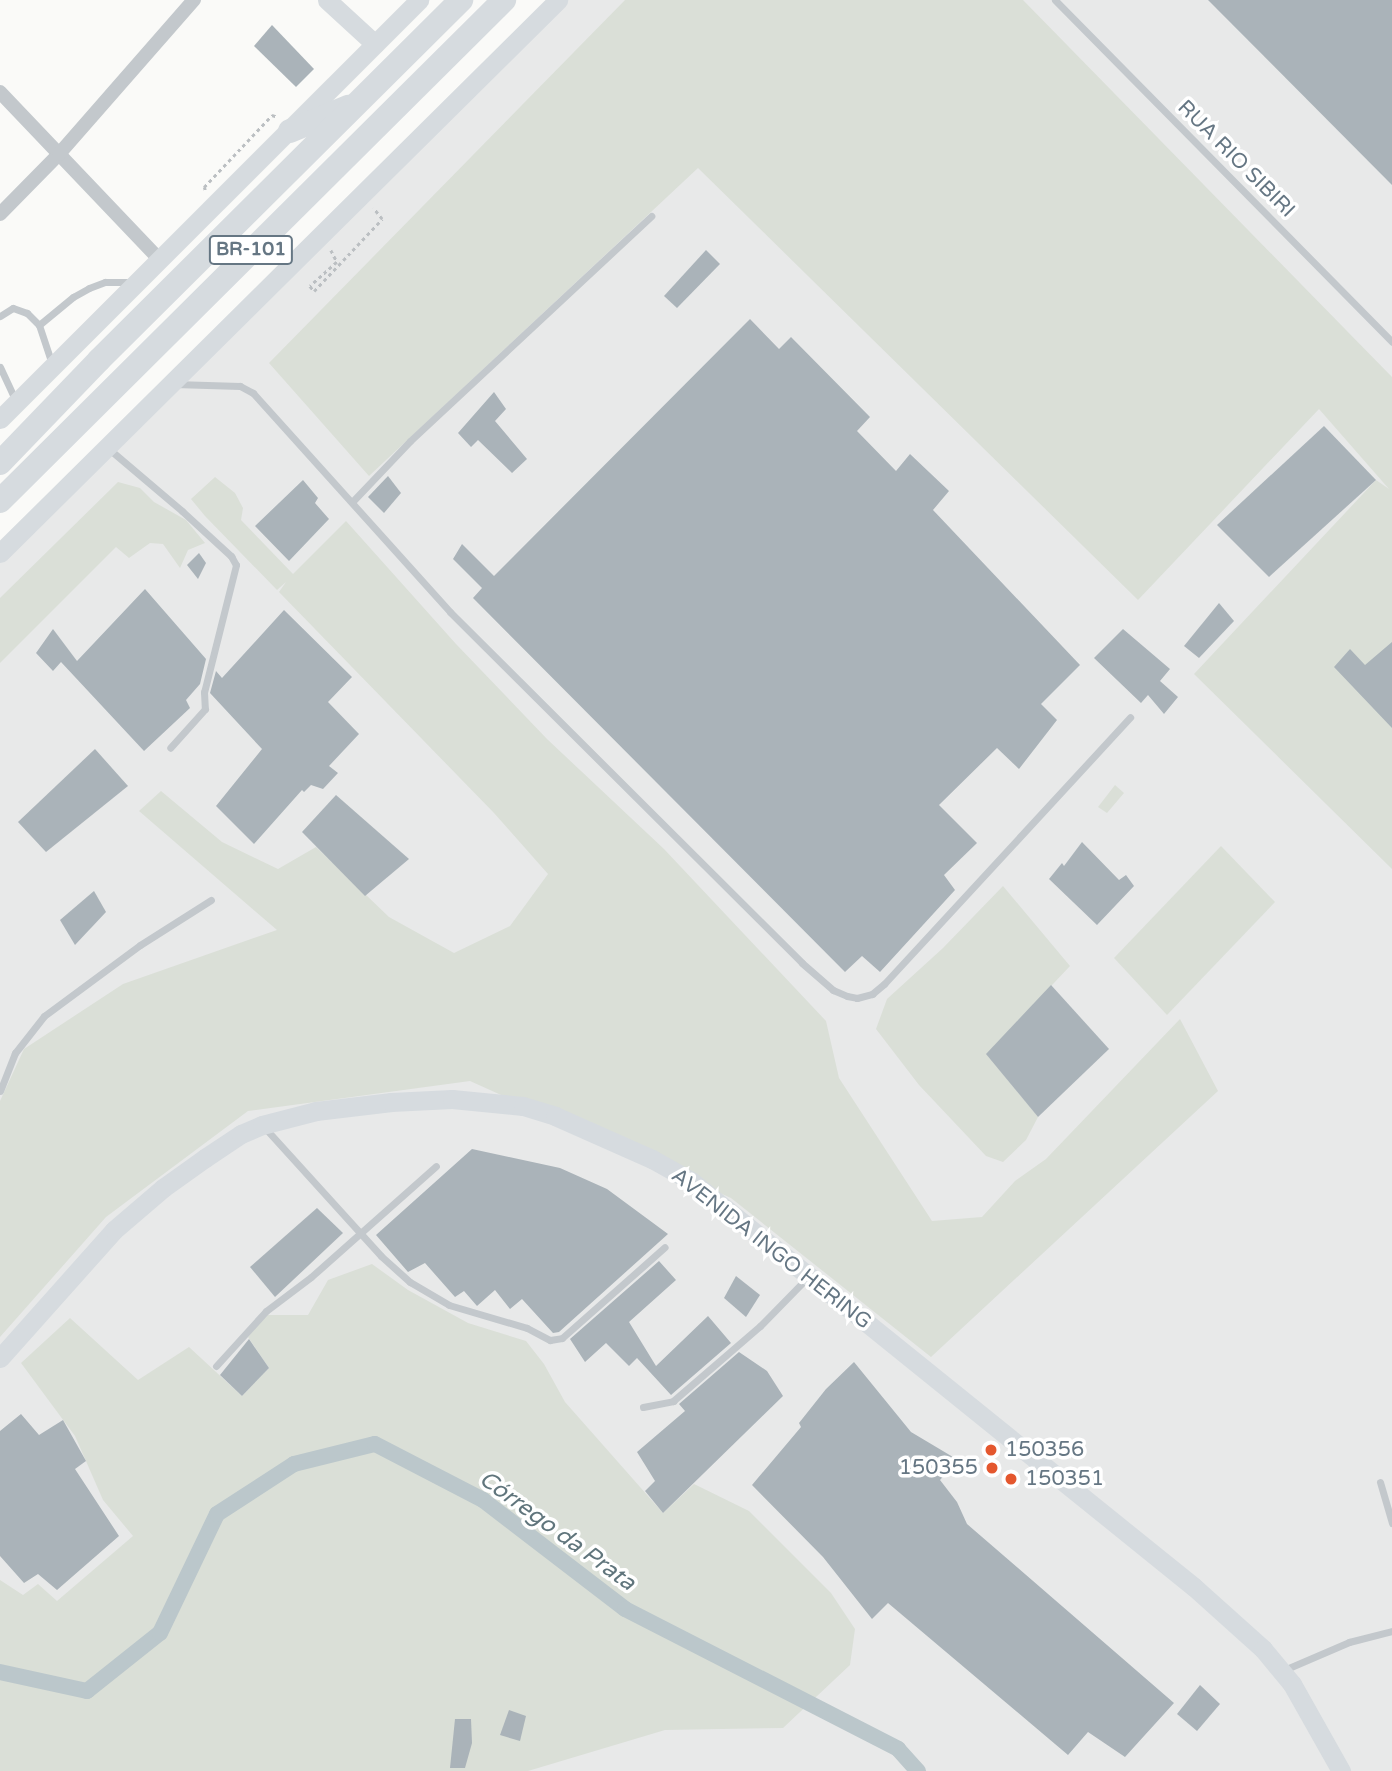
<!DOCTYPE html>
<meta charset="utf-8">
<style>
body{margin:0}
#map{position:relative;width:1392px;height:1771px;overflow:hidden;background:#fafaf8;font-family:"Varela Round",sans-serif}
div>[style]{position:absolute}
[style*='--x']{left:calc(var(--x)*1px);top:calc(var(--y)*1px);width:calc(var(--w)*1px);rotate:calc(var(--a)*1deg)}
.built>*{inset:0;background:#e8e9e9}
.green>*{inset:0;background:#dadfd7}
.canal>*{height:16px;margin:-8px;padding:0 8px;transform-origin:8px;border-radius:8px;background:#bbc7cb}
.building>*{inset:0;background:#aab3b9}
.path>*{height:2.5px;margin-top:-1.25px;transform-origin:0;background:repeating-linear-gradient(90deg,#bbbfc2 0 3.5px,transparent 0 7px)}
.lane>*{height:7px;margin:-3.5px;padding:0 3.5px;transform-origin:3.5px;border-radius:3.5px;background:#c3c8cc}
.street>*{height:14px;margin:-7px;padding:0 7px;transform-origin:7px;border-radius:7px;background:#c3c8cc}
.secondary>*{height:19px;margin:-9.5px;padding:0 9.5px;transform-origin:9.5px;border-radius:9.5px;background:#d6dbdf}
.highway>*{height:24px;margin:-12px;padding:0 12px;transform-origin:12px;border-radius:12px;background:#d6dbdf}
.dots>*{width:19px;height:19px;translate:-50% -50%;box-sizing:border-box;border:4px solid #fff;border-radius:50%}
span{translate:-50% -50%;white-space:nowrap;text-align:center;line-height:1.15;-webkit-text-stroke:7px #fff;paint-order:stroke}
.shield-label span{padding:2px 5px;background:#fff;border:2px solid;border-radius:5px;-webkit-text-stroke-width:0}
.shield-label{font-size:19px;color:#657683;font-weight:700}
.street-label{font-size:21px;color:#657683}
.poi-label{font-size:21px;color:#657683}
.left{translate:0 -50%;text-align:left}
.right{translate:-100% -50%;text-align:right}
.water-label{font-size:23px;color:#60757c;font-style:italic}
</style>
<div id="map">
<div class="built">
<div style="clip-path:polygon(552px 0,1392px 0,1392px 1771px,0 1771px,0 554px)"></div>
</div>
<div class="green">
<div style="clip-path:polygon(625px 0,1023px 0,1392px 377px,1392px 869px,1194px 674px,1376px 480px,1389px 489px,1319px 409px,1138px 600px,698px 168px,369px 476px,269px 363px)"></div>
<div style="clip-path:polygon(215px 477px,235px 493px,243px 508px,241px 520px,293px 574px,346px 521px,456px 644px,547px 739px,664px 849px,826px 1021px,839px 1078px,932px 1221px,982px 1217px,1015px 1181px,1046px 1159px,1180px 1019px,1218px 1091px,931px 1357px,731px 1198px,470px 1081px,248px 1111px,106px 1217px,0 1337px,0 1101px,24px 1049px,123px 984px,277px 930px,139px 811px,161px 791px,222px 842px,278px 869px,316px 847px,389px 917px,454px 953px,510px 926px,548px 874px,494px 813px,279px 592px,286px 582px,277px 590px,205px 516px,191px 499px)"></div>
<div style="clip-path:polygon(118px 482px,140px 488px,154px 502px,186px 520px,205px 543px,188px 550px,180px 568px,163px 544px,150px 543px,129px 558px,116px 547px,0 663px,0 598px)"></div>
<div style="clip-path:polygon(1115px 785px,1124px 793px,1107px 813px,1098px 807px)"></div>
<div style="clip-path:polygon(1221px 846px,1275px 902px,1167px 1015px,1114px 958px)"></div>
<div style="clip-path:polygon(1003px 886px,1070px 966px,987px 1054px,1038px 1117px,1026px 1140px,1003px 1162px,986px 1156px,919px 1085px,876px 1029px,887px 999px,943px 948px)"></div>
<div style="clip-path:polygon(372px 1264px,408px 1290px,468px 1323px,526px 1341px,544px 1364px,565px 1402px,663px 1513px,694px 1484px,749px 1511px,831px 1593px,855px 1629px,850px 1665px,783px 1728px,665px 1730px,528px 1771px,0 1771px,0 1580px,23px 1595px,38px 1584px,57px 1601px,133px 1536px,103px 1500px,75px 1436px,21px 1363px,70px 1318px,138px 1380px,189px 1347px,242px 1396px,269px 1368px,248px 1337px,265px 1315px,308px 1315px,328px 1280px)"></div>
</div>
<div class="canal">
<div style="--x:0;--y:1672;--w:89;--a:12.3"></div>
<div style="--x:87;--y:1691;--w:93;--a:-38.5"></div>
<div style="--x:160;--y:1633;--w:132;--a:-64.4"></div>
<div style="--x:217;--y:1514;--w:92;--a:-33"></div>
<div style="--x:294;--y:1464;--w:83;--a:-13.9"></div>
<div style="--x:375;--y:1444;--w:122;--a:27.4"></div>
<div style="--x:483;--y:1500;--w:179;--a:37.5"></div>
<div style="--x:625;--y:1609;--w:307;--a:27.1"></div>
<div style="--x:898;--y:1749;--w:30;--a:48"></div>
</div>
<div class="building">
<div style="clip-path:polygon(1208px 0,1392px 0,1392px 185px)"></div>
<div style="clip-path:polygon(272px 25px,314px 69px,296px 87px,254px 46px)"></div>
<div style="clip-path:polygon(706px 250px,720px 264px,677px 308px,664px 296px)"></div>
<div style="clip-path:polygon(750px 319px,779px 349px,791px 337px,870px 417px,857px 431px,896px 471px,910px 454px,949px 491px,933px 510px,1080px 665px,1041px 704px,1057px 720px,1019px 769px,997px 748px,939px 805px,977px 843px,944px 875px,955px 890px,880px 972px,862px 956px,845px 972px,473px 598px,482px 588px,453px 559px,462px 544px,494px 576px)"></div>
<div style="clip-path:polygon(494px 392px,506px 409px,495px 421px,527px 459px,512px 473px,478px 440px,471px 447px,458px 433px)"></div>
<div style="clip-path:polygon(1324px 426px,1376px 480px,1269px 577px,1217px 525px)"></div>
<div style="clip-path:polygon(388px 476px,401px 493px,384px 513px,368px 497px)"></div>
<div style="clip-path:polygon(303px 480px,318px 498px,315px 503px,329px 519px,289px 561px,255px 526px)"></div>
<div style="clip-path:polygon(199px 553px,206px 563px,198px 579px,187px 565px)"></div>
<div style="clip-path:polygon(145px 589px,206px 659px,200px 684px,186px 700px,190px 708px,144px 751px,61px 662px,53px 671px,36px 653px,53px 629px,77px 661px)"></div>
<div style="clip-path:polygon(1219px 603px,1234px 621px,1199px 658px,1184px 646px)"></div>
<div style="clip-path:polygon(284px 610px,352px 677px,328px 702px,359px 734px,329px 766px,338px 773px,323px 789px,311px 785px,304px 792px,302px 790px,254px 844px,216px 806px,262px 749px,210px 693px,216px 671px,222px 678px)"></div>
<div style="clip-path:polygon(1123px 629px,1170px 669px,1160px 681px,1178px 697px,1164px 714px,1148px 695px,1141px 703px,1094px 658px)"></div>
<div style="clip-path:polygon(1392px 642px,1392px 728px,1334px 667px,1350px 649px,1365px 665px)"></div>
<div style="clip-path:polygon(95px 749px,128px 786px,46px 852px,18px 822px)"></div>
<div style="clip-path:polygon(336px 795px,409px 859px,365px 896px,302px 832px)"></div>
<div style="clip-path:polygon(1082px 842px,1119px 880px,1126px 875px,1134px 886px,1097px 925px,1049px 879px,1062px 863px,1064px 866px)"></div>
<div style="clip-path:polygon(94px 891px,106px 912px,75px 945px,60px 920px)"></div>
<div style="clip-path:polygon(1051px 985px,1109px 1049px,1038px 1117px,986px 1054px)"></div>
<div style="clip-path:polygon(472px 1149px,560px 1168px,607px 1189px,668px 1234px,559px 1332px,553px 1333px,522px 1299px,510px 1309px,495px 1290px,477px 1306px,464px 1291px,455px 1297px,425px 1263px,408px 1272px,376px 1235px)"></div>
<div style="clip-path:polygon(317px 1208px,343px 1233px,275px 1297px,250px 1267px)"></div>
<div style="clip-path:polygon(659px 1261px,676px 1280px,629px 1322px,656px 1366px,708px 1316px,731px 1343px,671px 1395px,637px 1358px,629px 1366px,606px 1343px,585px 1362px,570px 1339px)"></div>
<div style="clip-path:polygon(736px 1276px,760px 1295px,746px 1317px,724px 1298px)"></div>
<div style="clip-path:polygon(249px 1339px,269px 1368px,242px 1396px,220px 1375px)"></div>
<div style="clip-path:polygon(739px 1352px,767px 1371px,783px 1396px,663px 1513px,645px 1491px,655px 1481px,637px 1452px,685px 1411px,679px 1404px)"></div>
<div style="clip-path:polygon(854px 1362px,911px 1432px,958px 1460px,940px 1480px,957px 1502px,967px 1524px,1174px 1703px,1125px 1757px,1088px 1732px,1068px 1755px,888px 1603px,872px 1619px,823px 1557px,752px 1485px,801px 1427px,799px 1423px,826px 1389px)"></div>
<div style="clip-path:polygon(21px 1414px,39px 1435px,63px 1420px,86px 1461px,75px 1469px,119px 1536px,57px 1590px,38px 1574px,24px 1583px,0 1556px,0 1431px)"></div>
<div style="clip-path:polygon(1200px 1685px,1220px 1704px,1197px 1731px,1177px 1714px)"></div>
<div style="clip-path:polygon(509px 1710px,526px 1716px,520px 1741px,500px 1735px)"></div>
<div style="clip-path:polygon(455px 1719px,471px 1719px,472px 1743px,465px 1768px,450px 1768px)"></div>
</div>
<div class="path">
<div style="--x:205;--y:190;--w:3;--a:-108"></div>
<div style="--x:204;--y:187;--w:99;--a:-46.6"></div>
<div style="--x:272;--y:115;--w:6;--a:18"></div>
<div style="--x:331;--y:250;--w:13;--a:63"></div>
<div style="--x:337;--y:262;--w:36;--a:138"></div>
<div style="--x:310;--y:286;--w:6;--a:51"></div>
<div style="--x:314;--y:291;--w:99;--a:-46.6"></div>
<div style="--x:382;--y:219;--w:14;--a:-129"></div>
</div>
<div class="lane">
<div style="--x:1055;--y:0;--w:480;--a:45.4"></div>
<div style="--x:0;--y:316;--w:15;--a:-32"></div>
<div style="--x:13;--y:308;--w:15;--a:20"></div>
<div style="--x:27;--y:313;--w:17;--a:45"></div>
<div style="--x:39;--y:325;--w:44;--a:-39.5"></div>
<div style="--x:73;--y:297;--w:18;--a:-29"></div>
<div style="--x:89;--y:288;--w:17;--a:-21"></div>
<div style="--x:105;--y:282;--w:26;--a:0"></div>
<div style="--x:39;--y:325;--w:41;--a:71.6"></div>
<div style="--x:0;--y:367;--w:38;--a:65"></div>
<div style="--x:174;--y:384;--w:66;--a:1.7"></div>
<div style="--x:240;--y:386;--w:15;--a:28"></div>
<div style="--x:253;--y:393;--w:295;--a:48"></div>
<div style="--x:450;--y:612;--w:497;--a:44.9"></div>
<div style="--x:802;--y:963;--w:41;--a:41.1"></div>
<div style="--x:833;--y:990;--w:15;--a:23"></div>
<div style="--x:847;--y:996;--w:10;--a:11"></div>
<div style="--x:857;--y:998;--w:16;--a:-15"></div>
<div style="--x:872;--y:994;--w:16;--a:-40"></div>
<div style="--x:884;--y:984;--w:363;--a:-47.3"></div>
<div style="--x:109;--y:449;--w:96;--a:40.3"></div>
<div style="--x:182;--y:511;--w:67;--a:42.6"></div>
<div style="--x:231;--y:556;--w:10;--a:61"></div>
<div style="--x:236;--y:565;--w:131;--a:104.1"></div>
<div style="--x:204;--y:692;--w:17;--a:87"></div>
<div style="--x:205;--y:709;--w:52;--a:131.9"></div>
<div style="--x:352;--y:502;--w:84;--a:-46.4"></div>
<div style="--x:410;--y:441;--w:330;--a:-43"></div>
<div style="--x:0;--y:1091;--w:41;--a:-68.5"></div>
<div style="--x:15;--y:1053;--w:47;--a:-51.9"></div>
<div style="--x:44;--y:1016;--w:119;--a:-36.5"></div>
<div style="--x:140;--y:945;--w:84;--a:-32.4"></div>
<div style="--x:265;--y:1128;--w:173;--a:47.8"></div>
<div style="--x:381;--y:1256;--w:39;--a:42"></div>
<div style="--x:410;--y:1282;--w:45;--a:30.5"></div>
<div style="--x:449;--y:1305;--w:81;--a:16.4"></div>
<div style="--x:527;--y:1328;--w:26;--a:28"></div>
<div style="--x:550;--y:1340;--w:12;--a:-9"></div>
<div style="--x:562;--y:1338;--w:137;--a:-41.5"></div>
<div style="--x:216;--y:1366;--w:74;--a:-47.7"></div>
<div style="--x:266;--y:1311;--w:56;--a:-37.1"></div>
<div style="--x:311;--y:1277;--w:167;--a:-41.6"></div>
<div style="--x:643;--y:1407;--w:31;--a:-11"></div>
<div style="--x:673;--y:1401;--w:115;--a:-40.8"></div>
<div style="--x:760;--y:1326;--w:67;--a:-45.6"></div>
<div style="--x:1380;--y:1482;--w:43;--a:73.7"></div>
<div style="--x:1284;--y:1670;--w:71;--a:-23.3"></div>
<div style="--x:1349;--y:1642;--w:44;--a:-14.3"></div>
</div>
<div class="street">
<div style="--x:0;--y:92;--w:233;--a:46.4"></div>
<div style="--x:0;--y:214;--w:84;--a:-45.5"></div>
<div style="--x:59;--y:154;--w:205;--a:-48.8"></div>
</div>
<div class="secondary">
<div style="--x:327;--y:0;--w:65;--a:42.5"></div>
<div style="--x:0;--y:419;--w:593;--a:-45"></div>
<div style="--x:0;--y:553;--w:786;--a:-44.74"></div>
<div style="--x:0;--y:1358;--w:171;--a:-48.3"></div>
<div style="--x:114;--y:1230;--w:65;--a:-40.6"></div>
<div style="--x:163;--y:1188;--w:52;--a:-35.5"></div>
<div style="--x:205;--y:1158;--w:43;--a:-33.7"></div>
<div style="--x:241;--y:1134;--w:23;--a:-23"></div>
<div style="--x:262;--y:1125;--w:56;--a:-14.5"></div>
<div style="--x:316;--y:1111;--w:76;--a:-6.8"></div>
<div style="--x:391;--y:1102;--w:61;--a:-2.8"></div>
<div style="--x:452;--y:1099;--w:71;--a:5.6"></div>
<div style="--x:523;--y:1106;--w:34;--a:17"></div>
<div style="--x:555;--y:1116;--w:106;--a:23.9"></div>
<div style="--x:652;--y:1159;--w:45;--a:29.4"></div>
<div style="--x:691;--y:1181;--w:646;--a:38.91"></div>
<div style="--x:1194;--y:1587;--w:93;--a:41.9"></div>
<div style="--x:1263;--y:1649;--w:45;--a:50.4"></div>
<div style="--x:1292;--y:1684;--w:100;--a:60.6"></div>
</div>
<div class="highway">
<div style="--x:290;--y:131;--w:63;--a:-22.5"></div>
<div style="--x:0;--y:463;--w:143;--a:-46.1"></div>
<div style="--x:99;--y:360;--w:511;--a:-44.84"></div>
<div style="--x:0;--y:501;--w:711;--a:-44.83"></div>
</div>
<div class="dots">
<div style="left:991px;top:1450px;background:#e4572e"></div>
<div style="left:992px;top:1468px;background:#e4572e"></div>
<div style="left:1011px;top:1479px;background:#e4572e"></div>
</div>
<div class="shield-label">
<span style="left:251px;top:250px">BR-101</span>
</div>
<div class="street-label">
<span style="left:1236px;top:159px;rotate:45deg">RUA RIO SIBIRI</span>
<span style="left:771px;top:1249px;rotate:38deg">AVENIDA INGO HERING</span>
</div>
<div class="poi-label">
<span class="left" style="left:1005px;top:1450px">150356</span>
<span class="right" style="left:978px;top:1468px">150355</span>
<span class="left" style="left:1025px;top:1479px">150351</span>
</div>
<div class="water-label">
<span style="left:557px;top:1531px;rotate:36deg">Córrego da Prata</span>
</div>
</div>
